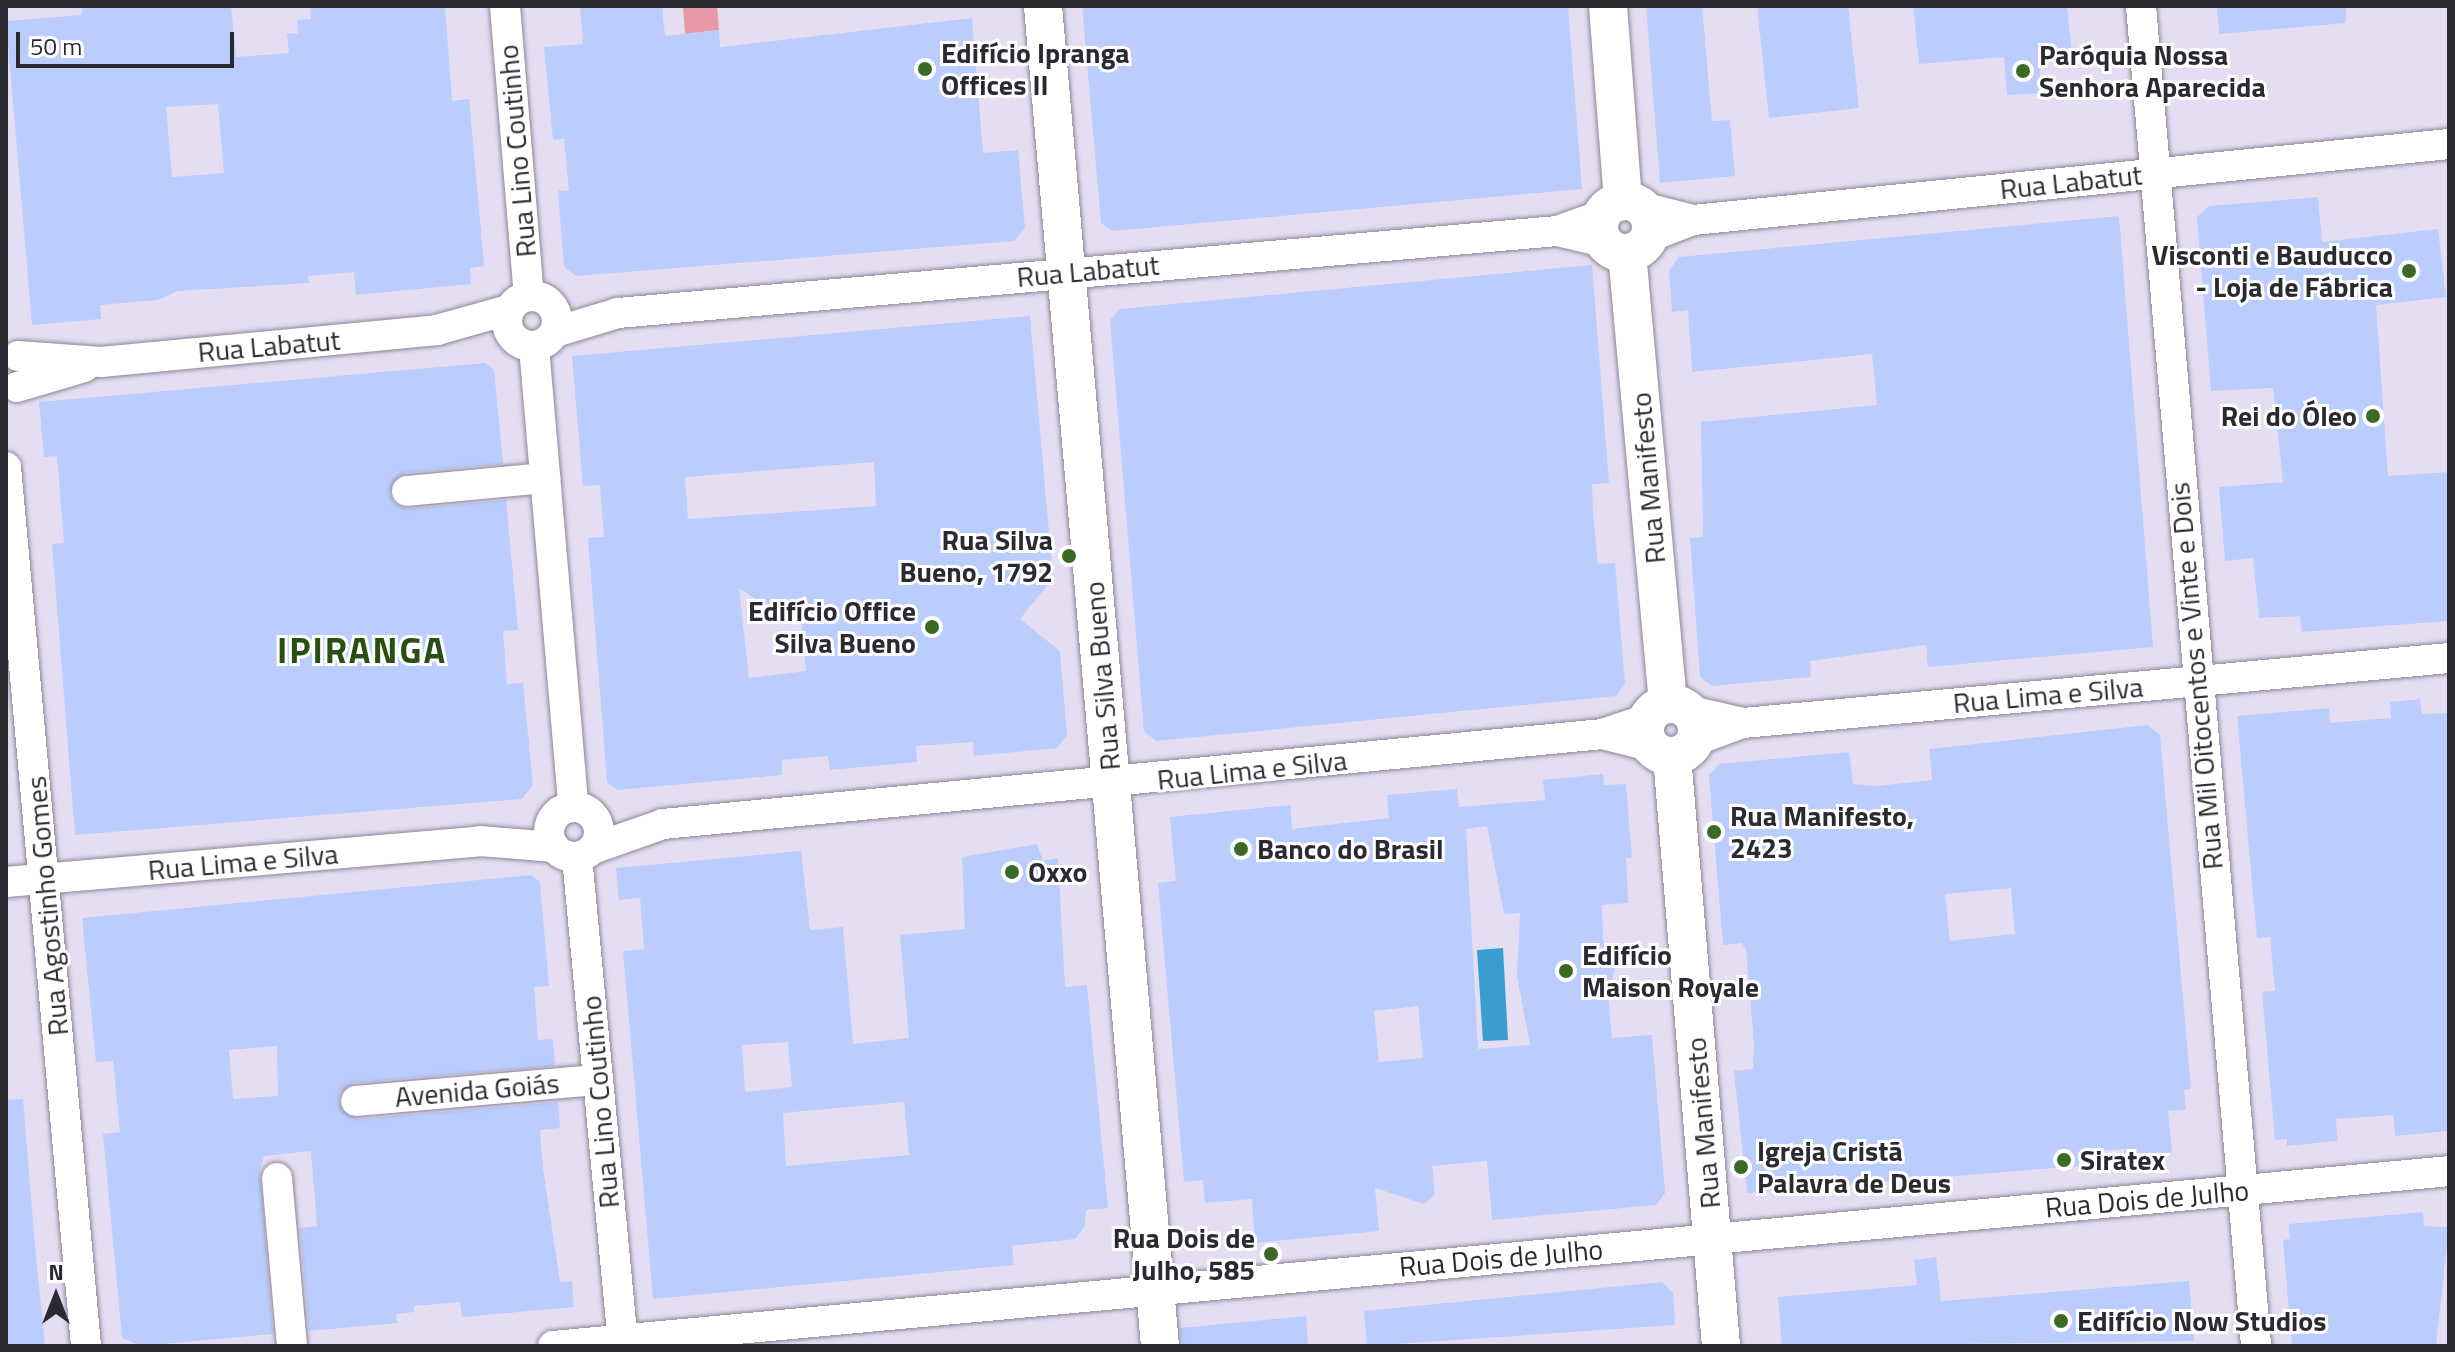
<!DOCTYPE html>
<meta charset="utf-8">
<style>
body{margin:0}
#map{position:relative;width:2455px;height:1352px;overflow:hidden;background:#e5def2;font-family:"Titillium Web",sans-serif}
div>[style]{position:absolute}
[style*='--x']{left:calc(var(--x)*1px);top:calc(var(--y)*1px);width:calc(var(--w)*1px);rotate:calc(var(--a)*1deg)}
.green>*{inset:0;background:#e799a8}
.water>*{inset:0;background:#3b9dcf}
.building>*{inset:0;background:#bbcdfd}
.roads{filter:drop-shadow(0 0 2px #8c8698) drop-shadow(0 0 2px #8c8698)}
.minor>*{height:30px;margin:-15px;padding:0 15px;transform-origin:15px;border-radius:15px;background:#fff}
.minor>.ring{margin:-15px;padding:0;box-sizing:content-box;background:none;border:30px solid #fff;border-radius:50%}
.major>*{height:38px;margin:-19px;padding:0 19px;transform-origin:19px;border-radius:19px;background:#fff}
.major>.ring{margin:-19px;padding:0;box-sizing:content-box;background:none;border:38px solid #fff;border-radius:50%}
.dots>*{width:22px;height:22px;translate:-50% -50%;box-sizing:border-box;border:4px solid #fff;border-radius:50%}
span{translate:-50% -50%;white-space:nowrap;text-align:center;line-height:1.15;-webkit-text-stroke:6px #fff;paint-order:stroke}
.poi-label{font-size:28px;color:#2c2a31;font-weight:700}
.left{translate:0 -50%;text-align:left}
.right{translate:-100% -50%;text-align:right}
.street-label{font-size:28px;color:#2c2a31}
.district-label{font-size:36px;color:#295012;font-weight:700;letter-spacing:2px}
.frame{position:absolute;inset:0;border:8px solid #2c2a31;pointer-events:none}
.north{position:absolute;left:16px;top:1256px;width:80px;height:80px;-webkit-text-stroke:6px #fff;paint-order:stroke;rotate:0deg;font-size:22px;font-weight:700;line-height:32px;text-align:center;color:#2c2a31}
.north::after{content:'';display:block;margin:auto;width:28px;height:36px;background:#2c2a31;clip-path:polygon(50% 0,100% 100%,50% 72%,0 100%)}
.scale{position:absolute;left:16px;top:32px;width:218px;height:36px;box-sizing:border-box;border:4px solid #2c2a31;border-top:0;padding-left:10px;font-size:24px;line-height:28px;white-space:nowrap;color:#2c2a31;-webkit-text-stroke:6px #fff;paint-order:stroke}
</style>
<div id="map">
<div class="green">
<div style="clip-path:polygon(683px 6px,717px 6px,719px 30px,685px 34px)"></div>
</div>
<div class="water">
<div style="clip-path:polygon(1503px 948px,1508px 1040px,1483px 1041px,1477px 950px)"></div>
</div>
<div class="building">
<div style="clip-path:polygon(evenodd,82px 6px,231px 6px,236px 57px,289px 53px,287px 34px,298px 33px,297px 20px,311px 19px,310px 6px,445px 6px,452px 101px,469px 99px,472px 131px,484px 266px,470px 268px,471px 284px,356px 295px,354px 272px,308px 276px,309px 283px,178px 291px,158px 300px,100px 305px,101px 319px,32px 325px,6px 21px,82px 15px,82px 6px,218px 104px,224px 173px,172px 177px,166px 107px,218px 104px)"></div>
<div style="clip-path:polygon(580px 6px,662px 6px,665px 36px,719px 30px,720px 47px,972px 18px,983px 153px,1018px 150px,1025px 228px,1014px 241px,576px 276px,564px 267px,558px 191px,569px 190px,564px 139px,553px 140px,544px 47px,583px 44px)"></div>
<div style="clip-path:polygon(1082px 6px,1568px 6px,1582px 189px,1112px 231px,1101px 223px)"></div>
<div style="clip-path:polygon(1646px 6px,1702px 6px,1712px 121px,1730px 120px,1735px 176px,1660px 183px)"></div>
<div style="clip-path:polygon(1757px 6px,1848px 6px,1859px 108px,1769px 118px)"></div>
<div style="clip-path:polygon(1913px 6px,2067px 6px,2072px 52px,2039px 56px,2041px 93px,2007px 95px,2004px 57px,1919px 64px)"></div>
<div style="clip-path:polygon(2217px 6px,2346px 6px,2346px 23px,2219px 34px)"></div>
<div style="clip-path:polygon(2318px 197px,2322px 242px,2438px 229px,2446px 297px,2376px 305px,2388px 476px,2449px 472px,2449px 621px,2302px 632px,2300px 616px,2259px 618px,2253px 558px,2225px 561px,2219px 487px,2283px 482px,2273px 388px,2211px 391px,2197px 217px,2209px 206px)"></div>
<div style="clip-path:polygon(2119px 216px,2153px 647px,1928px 667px,1926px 645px,1810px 661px,1811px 677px,1712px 686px,1700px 677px,1690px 538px,1703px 537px,1701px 422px,1877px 405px,1872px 354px,1692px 372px,1688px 310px,1672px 312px,1669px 270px,1679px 257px)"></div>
<div style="clip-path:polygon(1592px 265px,1609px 483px,1592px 484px,1593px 512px,1598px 564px,1615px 563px,1625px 684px,1616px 696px,1156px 741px,1144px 731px,1110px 320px,1120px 309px)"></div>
<div style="clip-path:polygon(evenodd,1030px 316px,1053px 578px,1020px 619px,1060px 651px,1067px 735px,1057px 748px,974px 756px,973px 742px,916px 746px,917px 762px,830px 770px,828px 756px,782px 760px,782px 775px,617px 790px,607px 782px,588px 538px,604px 537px,600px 485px,583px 486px,572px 356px,1030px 316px,874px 462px,876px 506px,688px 519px,685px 477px,874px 462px,1030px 316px,739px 588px,783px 618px,801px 617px,806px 671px,749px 678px,739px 588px)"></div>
<div style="clip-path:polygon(485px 363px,494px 370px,503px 464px,405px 473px,389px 492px,393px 502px,408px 509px,506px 500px,518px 630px,503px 631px,507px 684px,523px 683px,533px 785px,522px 799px,75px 835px,52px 544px,64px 543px,62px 519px,57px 456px,44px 457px,39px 402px)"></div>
<div style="clip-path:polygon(2420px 699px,2422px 714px,2449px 713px,2449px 1131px,2395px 1136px,2393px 1115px,2336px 1119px,2337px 1141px,2287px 1146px,2287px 1139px,2275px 1140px,2262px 992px,2275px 991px,2270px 937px,2257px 938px,2237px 716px,2329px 708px,2330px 723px,2391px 718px,2390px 702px)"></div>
<div style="clip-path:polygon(evenodd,2148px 725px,2160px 735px,2191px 1089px,2184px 1090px,2186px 1110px,2168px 1111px,2172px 1152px,2125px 1162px,2124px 1149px,2078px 1153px,2079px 1166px,1747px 1193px,1734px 1071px,1753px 1069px,1754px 1044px,1746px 950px,1742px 943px,1723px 945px,1709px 775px,1719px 764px,1849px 752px,1853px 784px,1877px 786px,1932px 780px,1929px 749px,2148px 725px,2011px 888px,2015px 934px,1950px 941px,1945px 894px,2011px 888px)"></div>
<div style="clip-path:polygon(evenodd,1603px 774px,1604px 785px,1626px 784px,1632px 858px,1626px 858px,1628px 903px,1602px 905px,1603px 940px,1615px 967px,1608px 997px,1612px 1038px,1652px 1035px,1665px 1193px,1656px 1205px,1492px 1220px,1487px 1161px,1432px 1166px,1435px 1195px,1424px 1204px,1375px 1188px,1379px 1231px,1255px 1243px,1252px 1199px,1205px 1203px,1203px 1180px,1184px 1182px,1158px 883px,1176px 881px,1170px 817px,1290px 805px,1292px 829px,1389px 818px,1387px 795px,1457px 789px,1459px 807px,1545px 800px,1543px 780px,1603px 774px,1487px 826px,1504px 914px,1520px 913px,1517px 976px,1530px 1045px,1478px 1049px,1466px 829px,1487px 826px,1603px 774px,1418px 1006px,1423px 1058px,1379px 1062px,1374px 1011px,1418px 1006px)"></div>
<div style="clip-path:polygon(evenodd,1037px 844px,1043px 861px,1058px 858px,1065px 987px,1087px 985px,1108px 1208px,1086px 1210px,1085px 1226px,1075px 1239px,1012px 1246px,1014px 1265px,653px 1299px,623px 951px,644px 949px,640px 898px,619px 900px,616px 868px,801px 851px,810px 930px,843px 927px,853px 1044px,909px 1038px,900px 935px,965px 929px,962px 857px,1037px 844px,788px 1042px,792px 1087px,745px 1092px,742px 1045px,788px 1042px,1037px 844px,904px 1102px,909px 1155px,786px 1166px,783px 1113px,904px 1102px)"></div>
<div style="clip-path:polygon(evenodd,531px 875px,540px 882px,549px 986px,534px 987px,538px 1040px,553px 1039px,555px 1066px,354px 1083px,340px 1093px,338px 1103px,358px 1119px,558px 1102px,560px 1128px,540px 1130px,543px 1169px,560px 1282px,572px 1281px,574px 1307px,462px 1317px,460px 1302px,414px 1306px,414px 1312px,396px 1314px,397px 1323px,309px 1331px,300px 1228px,317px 1226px,311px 1151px,264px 1156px,260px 1171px,273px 1334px,141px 1346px,122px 1338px,103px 1134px,120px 1132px,113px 1061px,96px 1062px,82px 918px,531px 875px,277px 1046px,278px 1096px,233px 1099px,229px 1050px,277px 1046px)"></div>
<div style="clip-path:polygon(23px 1099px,35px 1246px,45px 1346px,6px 1346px,6px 1100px)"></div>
<div style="clip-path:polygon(2423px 1212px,2424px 1226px,2449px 1227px,2436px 1346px,2292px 1346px,2283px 1240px,2290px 1239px,2289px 1224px)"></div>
<div style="clip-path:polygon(1936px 1257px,1941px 1301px,2189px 1281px,2194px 1341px,1782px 1346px,1778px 1297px,1917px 1285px,1914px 1260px)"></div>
<div style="clip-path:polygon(1662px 1282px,1673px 1293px,1675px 1325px,1367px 1346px,1364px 1311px)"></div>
<div style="clip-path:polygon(1306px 1316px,1308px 1346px,1182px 1346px,1180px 1328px)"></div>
</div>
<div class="roads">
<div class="minor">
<div style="--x:505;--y:6;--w:291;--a:85.3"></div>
<div style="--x:2141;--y:6;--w:1345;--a:85.09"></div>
<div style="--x:1642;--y:207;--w:53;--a:14.3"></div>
<div style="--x:1557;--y:231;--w:48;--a:13.2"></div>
<div style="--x:1649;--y:237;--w:47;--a:-21.1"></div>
<div style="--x:1693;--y:220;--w:760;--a:-5.74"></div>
<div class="ring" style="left:507px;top:296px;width:20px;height:20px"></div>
<div style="--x:555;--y:332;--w:66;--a:-16.8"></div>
<div style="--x:618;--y:313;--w:943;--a:-4.99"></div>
<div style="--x:1557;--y:231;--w:48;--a:-19.6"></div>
<div style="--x:534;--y:347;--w:461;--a:85.1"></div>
<div style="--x:18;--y:356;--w:83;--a:4.1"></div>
<div style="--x:101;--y:362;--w:338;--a:-5.4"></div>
<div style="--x:437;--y:330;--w:74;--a:-15.7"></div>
<div style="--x:17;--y:387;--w:70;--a:-16.6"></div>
<div style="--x:6;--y:467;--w:883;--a:84.8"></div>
<div style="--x:407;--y:491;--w:139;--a:-5.4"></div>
<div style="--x:1687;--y:710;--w:57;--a:13.1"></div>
<div style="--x:1602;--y:734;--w:49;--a:14"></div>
<div style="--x:1694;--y:741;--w:52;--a:-20.2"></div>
<div style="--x:1743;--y:723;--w:709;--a:-5.26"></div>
<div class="ring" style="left:549px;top:807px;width:20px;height:20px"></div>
<div style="--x:595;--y:848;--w:72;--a:-19.4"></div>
<div style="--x:663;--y:824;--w:943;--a:-5.47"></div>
<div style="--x:1602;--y:734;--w:47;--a:-18.4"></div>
<div style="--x:577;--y:857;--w:491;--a:84.6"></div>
<div style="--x:6;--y:882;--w:476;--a:-4.9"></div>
<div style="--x:480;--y:841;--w:74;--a:4.6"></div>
<div style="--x:356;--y:1101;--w:243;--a:-5"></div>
<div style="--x:277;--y:1178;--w:169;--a:84.9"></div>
<div style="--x:553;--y:1346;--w:1904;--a:-5.27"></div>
</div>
<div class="major">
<div style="--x:1043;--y:6;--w:1345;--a:85.01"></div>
<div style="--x:1608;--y:6;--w:196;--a:85.6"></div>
<div class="ring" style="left:1599px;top:201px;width:14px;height:14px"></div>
<div style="--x:1627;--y:253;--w:453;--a:84.8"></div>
<div class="ring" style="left:1645px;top:704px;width:14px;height:14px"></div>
<div style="--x:1672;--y:756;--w:592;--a:85.25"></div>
</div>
</div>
<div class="dots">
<div style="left:925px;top:69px;background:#3d6926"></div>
<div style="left:2023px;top:71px;background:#3d6926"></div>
<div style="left:2409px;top:271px;background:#3d6926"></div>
<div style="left:2373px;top:416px;background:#3d6926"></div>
<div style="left:1069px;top:556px;background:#3d6926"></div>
<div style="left:932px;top:627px;background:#3d6926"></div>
<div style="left:1714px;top:832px;background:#3d6926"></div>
<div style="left:1241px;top:849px;background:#3d6926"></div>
<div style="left:1012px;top:872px;background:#3d6926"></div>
<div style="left:1566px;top:971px;background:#3d6926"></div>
<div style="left:2064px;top:1160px;background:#3d6926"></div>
<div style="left:1741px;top:1167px;background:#3d6926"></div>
<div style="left:1271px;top:1254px;background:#3d6926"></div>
<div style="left:2061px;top:1321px;background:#3d6926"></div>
</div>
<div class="poi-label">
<span class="left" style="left:941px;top:69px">Edifício Ipranga<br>Offices II</span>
<span class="left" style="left:2039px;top:71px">Paróquia Nossa<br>Senhora Aparecida</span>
<span class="right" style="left:2393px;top:271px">Visconti e Bauducco<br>- Loja de Fábrica</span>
<span class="right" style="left:2357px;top:416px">Rei do Óleo</span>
<span class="right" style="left:1053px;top:556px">Rua Silva<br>Bueno, 1792</span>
<span class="right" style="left:916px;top:627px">Edifício Office<br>Silva Bueno</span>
<span class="left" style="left:1730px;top:832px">Rua Manifesto,<br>2423</span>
<span class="left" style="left:1257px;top:849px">Banco do Brasil</span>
<span class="left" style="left:1028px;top:872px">Oxxo</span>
<span class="left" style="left:1582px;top:971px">Edifício<br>Maison Royale</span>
<span class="left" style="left:1757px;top:1167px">Igreja Cristã<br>Palavra de Deus</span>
<span class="left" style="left:2080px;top:1160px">Siratex</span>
<span class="right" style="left:1255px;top:1254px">Rua Dois de<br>Julho, 585</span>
<span class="left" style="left:2077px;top:1321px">Edifício Now Studios</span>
</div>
<div class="street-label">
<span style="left:517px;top:151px;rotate:-95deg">Rua Lino Coutinho</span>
<span style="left:2071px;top:182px;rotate:-6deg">Rua Labatut</span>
<span style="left:1088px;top:271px;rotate:-5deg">Rua Labatut</span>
<span style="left:269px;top:346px;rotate:-5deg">Rua Labatut</span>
<span style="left:1648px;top:478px;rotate:-95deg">Rua Manifesto</span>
<span style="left:1102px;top:676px;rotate:-95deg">Rua Silva Bueno</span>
<span style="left:2196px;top:676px;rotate:-95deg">Rua Mil Oitocentos e Vinte e Dois</span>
<span style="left:2048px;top:695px;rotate:-5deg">Rua Lima e Silva</span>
<span style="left:1252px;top:770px;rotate:-6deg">Rua Lima e Silva</span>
<span style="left:243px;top:862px;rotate:-5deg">Rua Lima e Silva</span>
<span style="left:47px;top:906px;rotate:-95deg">Rua Agostinho Gomes</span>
<span style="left:477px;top:1090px;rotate:-5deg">Avenida Goiás</span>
<span style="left:600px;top:1102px;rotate:-95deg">Rua Lino Coutinho</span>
<span style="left:1703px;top:1123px;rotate:-95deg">Rua Manifesto</span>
<span style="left:2147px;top:1199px;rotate:-5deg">Rua Dois de Julho</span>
<span style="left:1501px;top:1258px;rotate:-5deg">Rua Dois de Julho</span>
</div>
<div class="district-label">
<span style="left:362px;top:650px">IPIRANGA</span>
</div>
<div class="frame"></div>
<div class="north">N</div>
<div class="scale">50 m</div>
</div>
